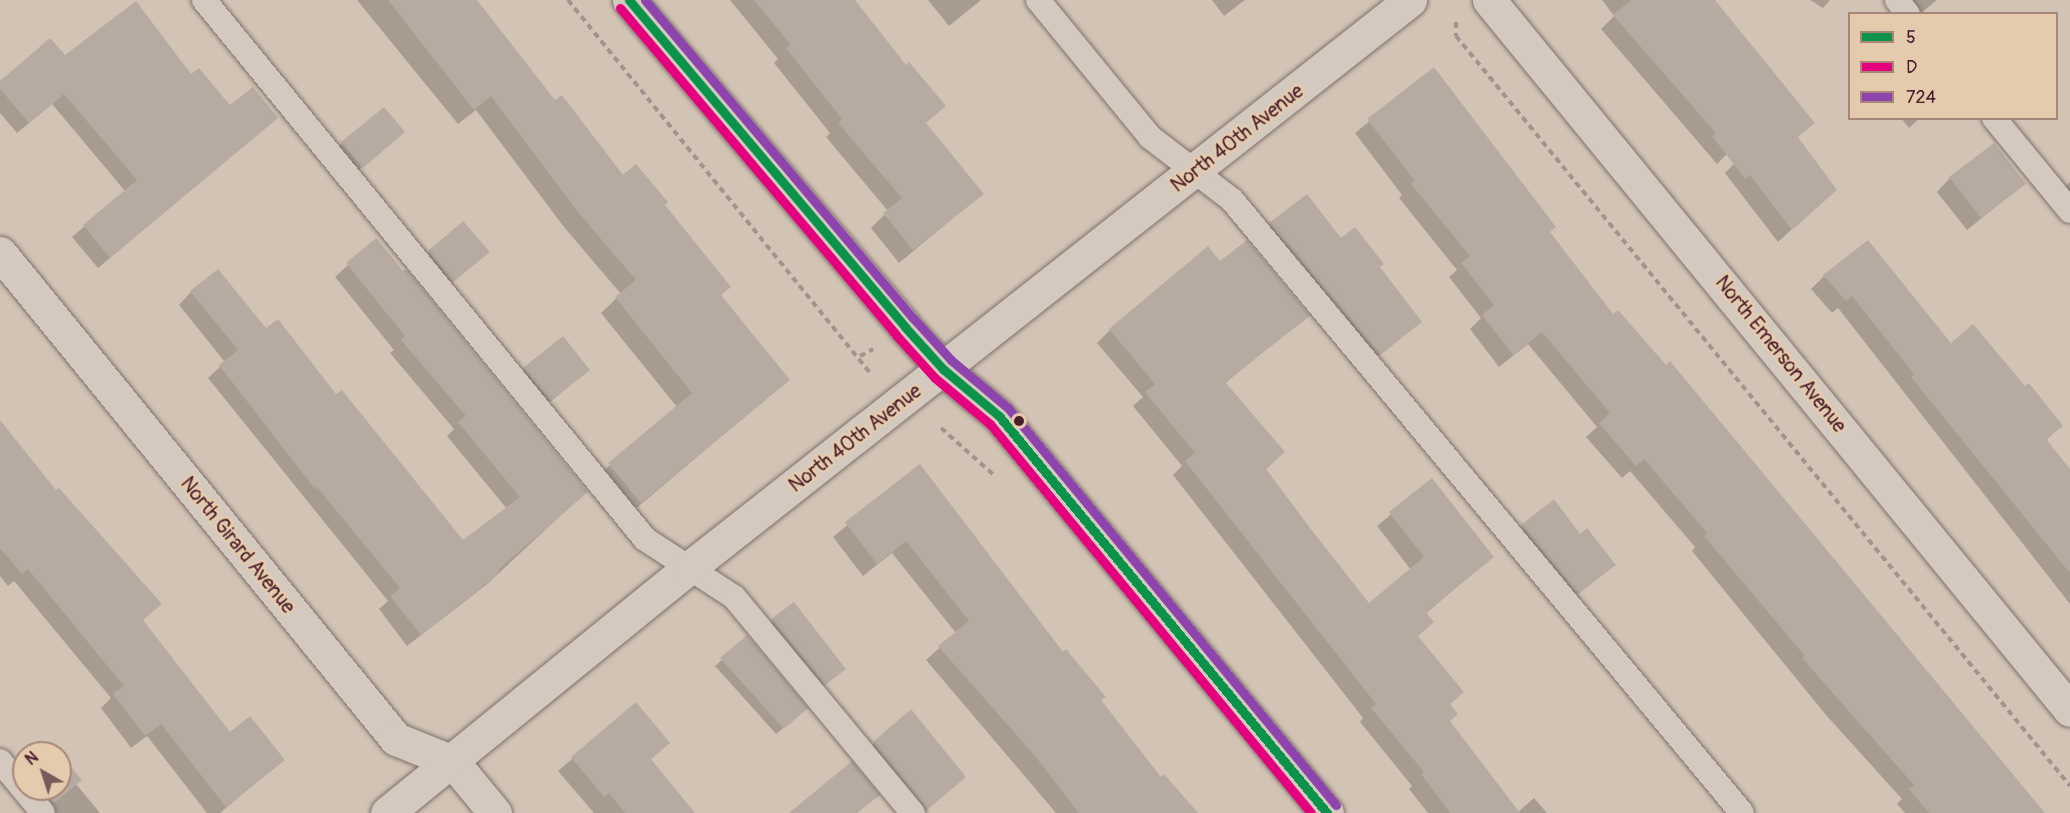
<!DOCTYPE html>
<style>
body{margin:0}
#map{position:relative;width:2070px;height:813px;overflow:hidden;background:#d2c4b5;font-family:Pangolin,sans-serif}
div>[style]{position:absolute}
[style*='--x']{left:calc(var(--x)*1px);top:calc(var(--y)*1px);width:calc(var(--w)*1px);rotate:calc(var(--a)*1deg)}
.shadow>*{inset:0;background:#0003}
.building>*{inset:0;background:#b7aba1}
.path>*{height:4px;margin-top:-2px;transform-origin:0;background:repeating-linear-gradient(90deg,#a1948f 0 6px,transparent 0 10.5px)}
.roads{filter:drop-shadow(0 0 2px #80716c) drop-shadow(0 0 2px #80716c)}
.service>*{height:24px;margin:-12px;padding:0 12px;transform-origin:12px;border-radius:12px;background:#d3c9be}
.minor>*{height:33px;margin:-16.5px;padding:0 16.5px;transform-origin:16.5px;border-radius:16.5px;background:#d3c9be}
.tertiary>*{height:33px;margin:-16.5px;padding:0 16.5px;transform-origin:16.5px;border-radius:16.5px;background:#d3c9be}
.bus-1>*{height:9px;margin:-4.5px;padding:0 4.5px;transform-origin:4.5px;border-radius:4.5px;background:#0b924b}
.bus-2>*{height:9px;margin:-4.5px;padding:0 4.5px;transform-origin:4.5px;border-radius:4.5px;background:#e5007d}
.bus-3>*{height:9px;margin:-4.5px;padding:0 4.5px;transform-origin:4.5px;border-radius:4.5px;background:#8e44ad}
.dots>*{width:16px;height:16px;translate:-50% -50%;box-sizing:border-box;border:3px solid #e5cbad;border-radius:50%}
span{translate:-50% -50%;white-space:nowrap;text-align:center;line-height:1.15;-webkit-text-stroke:5px #e5cbad;paint-order:stroke}
.street-label{font-size:20px;color:#4a1f2b}
.legend{position:absolute;left:1848px;top:12px;width:210px;height:108px;box-sizing:border-box;background:#e5cbad;border:2px solid #a78679;margin:0;padding:8px 10px;list-style:none;font-size:18px;color:#4a1f2b}
.legend li{display:flex;align-items:center;gap:12px;height:30px}
.legend b{width:30px;border:2px solid #a78679}
.north{position:absolute;left:12px;top:741px;width:60px;height:60px;box-sizing:border-box;background:#e5cbad;border:2px solid #a78679;border-radius:50%;rotate:321deg;font-size:16px;font-weight:700;line-height:24px;text-align:center;color:#4a1f2b}
.north::after{content:'';display:block;margin:auto;width:21px;height:27px;background:#7a595b;clip-path:polygon(50% 0,100% 100%,50% 72%,0 100%)}
</style>
<div id="map">
<div class="shadow">
<div style="clip-path:polygon(357px 0,475px 0,555px 102px,623px 177px,663px 205px,720px 296px,788px 380px,626px 517px,594px 479px,677px 407px,601px 313px,621px 294px,564px 227px,476px 110px,458px 124px)"></div>
<div style="clip-path:polygon(730px 0,854px 0,925px 124px,982px 194px,899px 263px,871px 228px,888px 211px,826px 137px,830px 133px,774px 63px,778px 59px)"></div>
<div style="clip-path:polygon(928px 0,981px 0,949px 26px)"></div>
<div style="clip-path:polygon(1212px 0,1245px 0,1224px 16px)"></div>
<div style="clip-path:polygon(1602px 0,1710px 0,1730px 151px,1717px 164px,1601px 29px,1614px 16px)"></div>
<div style="clip-path:polygon(1810px 0,1830px 0,1823px 8px)"></div>
<div style="clip-path:polygon(1908px 0,1937px 0,1920px 14px)"></div>
<div style="clip-path:polygon(65px 57px,229px 108px,276px 118px,98px 268px,72px 237px,125px 191px,52px 104px,17px 133px,0 113px,0 83px)"></div>
<div style="clip-path:polygon(1434px 69px,1548px 232px,1613px 316px,1706px 406px,2043px 813px,1905px 813px,1897px 804px,1902px 799px,1826px 715px,1692px 551px,1695px 547px,1630px 471px,1622px 478px,1586px 437px,1597px 427px,1528px 344px,1499px 367px,1470px 329px,1481px 318px,1449px 277px,1457px 270px,1399px 198px,1402px 195px,1355px 133px)"></div>
<div style="clip-path:polygon(1901px 118px,1920px 118px,1909px 128px)"></div>
<div style="clip-path:polygon(396px 138px,355px 173px,336px 150px,342px 143px)"></div>
<div style="clip-path:polygon(1739px 159px,1835px 190px,1778px 242px,1725px 173px)"></div>
<div style="clip-path:polygon(1950px 178px,2024px 184px,1967px 230px,1937px 192px)"></div>
<div style="clip-path:polygon(2070px 182px,2070px 218px,2054px 198px)"></div>
<div style="clip-path:polygon(463px 223px,481px 258px,446px 288px,422px 258px)"></div>
<div style="clip-path:polygon(1270px 224px,1341px 240px,1378px 267px,1420px 322px,1368px 365px,1259px 235px)"></div>
<div style="clip-path:polygon(1219px 263px,1308px 316px,1225px 383px,1283px 452px,1265px 470px,1369px 605px,1411px 570px,1377px 526px,1432px 480px,1492px 557px,1425px 614px,1417px 637px,1462px 692px,1449px 705px,1449px 722px,1518px 812px,1534px 798px,1547px 813px,1428px 813px,1409px 789px,1412px 786px,1360px 722px,1363px 718px,1173px 475px,1182px 466px,1133px 406px,1143px 397px,1097px 343px,1110px 330px)"></div>
<div style="clip-path:polygon(348px 265px,403px 273px,586px 492px,486px 585px,407px 646px,379px 609px,388px 601px,208px 378px,225px 362px,179px 305px,191px 292px,266px 330px,336px 396px,463px 542px,507px 509px,447px 436px,454px 429px,390px 353px,394px 350px,335px 277px)"></div>
<div style="clip-path:polygon(1824px 276px,2025px 388px,2061px 426px,2045px 441px,2070px 471px,2070px 604px,1838px 308px,1832px 313px,1811px 289px)"></div>
<div style="clip-path:polygon(524px 369px,588px 370px,537px 413px,511px 382px)"></div>
<div style="clip-path:polygon(0 421px,56px 493px,160px 604px,142px 621px,230px 734px,283px 760px,220px 813px,207px 813px,147px 736px,131px 748px,101px 708px,111px 698px,14px 581px,8px 586px,0 576px)"></div>
<div style="clip-path:polygon(919px 466px,1161px 779px,1196px 813px,1056px 813px,926px 660px,956px 633px,892px 553px,863px 576px,833px 537px)"></div>
<div style="clip-path:polygon(1553px 501px,1580px 536px,1614px 565px,1567px 603px,1511px 536px)"></div>
<div style="clip-path:polygon(793px 604px,838px 675px,818px 690px,765px 627px)"></div>
<div style="clip-path:polygon(747px 637px,799px 715px,776px 734px,715px 666px)"></div>
<div style="clip-path:polygon(636px 704px,668px 743px,650px 760px,693px 813px,594px 813px,558px 771px)"></div>
<div style="clip-path:polygon(911px 711px,964px 777px,923px 813px,863px 753px)"></div>
<div style="clip-path:polygon(60px 756px,76px 784px,100px 813px,45px 813px,25px 789px,60px 789px)"></div>
</div>
<div class="building">
<div style="clip-path:polygon(388px 0,477px 0,555px 100px,562px 95px,623px 175px,636px 164px,668px 202px,665px 205px,731px 287px,721px 295px,790px 380px,641px 503px,608px 463px,692px 393px,615px 297px,636px 280px,578px 212px,491px 96px,474px 110px)"></div>
<div style="clip-path:polygon(754px 0,855px 0,906px 65px,909px 62px,946px 106px,926px 123px,984px 194px,913px 250px,883px 213px,902px 198px,838px 123px,842px 119px,786px 48px,791px 45px)"></div>
<div style="clip-path:polygon(1631px 0,1715px 0,1815px 123px,1798px 137px,1837px 190px,1792px 230px,1750px 175px,1745px 179px,1712px 136px,1716px 133px,1613px 15px)"></div>
<div style="clip-path:polygon(136px 1px,191px 74px,199px 68px,230px 105px,253px 87px,278px 118px,110px 258px,83px 225px,137px 180px,64px 94px,29px 123px,0 89px,0 81px,50px 38px,65px 55px)"></div>
<div style="clip-path:polygon(1434px 67px,1556px 227px,1550px 232px,1613px 314px,1618px 310px,1666px 365px,1670px 361px,2045px 813px,1929px 813px,1909px 789px,1914px 785px,1802px 658px,1805px 656px,1704px 536px,1707px 533px,1644px 459px,1636px 466px,1599px 423px,1610px 413px,1542px 332px,1513px 355px,1482px 315px,1494px 305px,1461px 263px,1470px 256px,1411px 184px,1415px 181px,1367px 119px)"></div>
<div style="clip-path:polygon(384px 107px,405px 132px,363px 168px,341px 142px)"></div>
<div style="clip-path:polygon(1994px 143px,2026px 184px,1981px 218px,1949px 177px)"></div>
<div style="clip-path:polygon(1307px 194px,1341px 238px,1355px 227px,1384px 264px,1380px 267px,1422px 322px,1380px 355px,1269px 223px)"></div>
<div style="clip-path:polygon(463px 221px,490px 252px,453px 282px,428px 251px)"></div>
<div style="clip-path:polygon(376px 238px,403px 271px,406px 269px,588px 492px,498px 570px,501px 572px,421px 635px,390px 596px,400px 588px,317px 487px,315px 489px,219px 365px,238px 350px,190px 291px,218px 269px,266px 328px,278px 319px,336px 394px,342px 390px,463px 540px,520px 497px,458px 422px,466px 416px,401px 340px,405px 336px,346px 263px)"></div>
<div style="clip-path:polygon(1247px 240px,1310px 316px,1225px 382px,1285px 452px,1266px 469px,1310px 528px,1369px 603px,1424px 557px,1389px 512px,1432px 478px,1494px 557px,1426px 612px,1434px 622px,1418px 636px,1464px 692px,1450px 704px,1458px 714px,1450px 721px,1520px 813px,1450px 813px,1421px 774px,1424px 772px,1371px 708px,1376px 704px,1185px 461px,1195px 453px,1145px 392px,1155px 384px,1109px 329px,1208px 246px,1220px 261px)"></div>
<div style="clip-path:polygon(1868px 240px,1951px 343px,1973px 324px,2025px 386px,2029px 383px,2063px 426px,2046px 439px,2070px 469px,2070px 573px,1911px 377px,1914px 374px,1852px 296px,1846px 301px,1823px 275px)"></div>
<div style="clip-path:polygon(563px 336px,590px 370px,551px 401px,523px 368px)"></div>
<div style="clip-path:polygon(0 420px,56px 490px,59px 488px,162px 604px,143px 620px,230px 732px,250px 716px,285px 760px,226px 807px,161px 724px,145px 736px,113px 694px,124px 686px,28px 569px,22px 574px,0 548px)"></div>
<div style="clip-path:polygon(920px 464px,1063px 652px,1066px 649px,1106px 697px,1101px 700px,1161px 777px,1164px 774px,1198px 813px,1079px 813px,1035px 756px,938px 646px,969px 621px,906px 541px,877px 564px,845px 522px)"></div>
<div style="clip-path:polygon(1554px 499px,1580px 534px,1587px 528px,1616px 565px,1578px 594px,1521px 525px)"></div>
<div style="clip-path:polygon(794px 602px,846px 669px,825px 685px,771px 619px)"></div>
<div style="clip-path:polygon(747px 635px,808px 708px,784px 729px,720px 658px)"></div>
<div style="clip-path:polygon(636px 702px,670px 743px,651px 759px,695px 813px,625px 813px,609px 793px,604px 797px,571px 757px)"></div>
<div style="clip-path:polygon(911px 709px,966px 777px,927px 810px,873px 742px)"></div>
<div style="clip-path:polygon(51px 744px,59px 753px,40px 753px)"></div>
<div style="clip-path:polygon(60px 754px,82px 780px,54px 803px,42px 789px,60px 789px)"></div>
<div style="clip-path:polygon(852px 761px,880px 795px,857px 813px,789px 813px)"></div>
</div>
<div class="path">
<div style="--x:568;--y:0;--w:483;--a:51"></div>
<div style="--x:1456;--y:22;--w:14;--a:90"></div>
<div style="--x:1456;--y:36;--w:969;--a:50.69"></div>
<div style="--x:860;--y:356;--w:15;--a:-28"></div>
<div style="--x:941;--y:428;--w:71;--a:41.6"></div>
</div>
<div class="roads">
<div class="service">
<div style="--x:204;--y:0;--w:696;--a:50.71"></div>
<div style="--x:645;--y:539;--w:106;--a:33.1"></div>
<div style="--x:734;--y:597;--w:281;--a:50.4"></div>
<div style="--x:1038;--y:0;--w:177;--a:50.7"></div>
<div style="--x:1150;--y:137;--w:103;--a:37.5"></div>
<div style="--x:1232;--y:200;--w:797;--a:50.24"></div>
<div style="--x:1897;--y:0;--w:18;--a:52"></div>
<div style="--x:1994;--y:118;--w:120;--a:50.7"></div>
<div style="--x:0;--y:761;--w:67;--a:50.4"></div>
</div>
<div class="minor">
<div style="--x:1489;--y:0;--w:917;--a:50.71"></div>
<div style="--x:0;--y:253;--w:627;--a:50.83"></div>
<div style="--x:396;--y:739;--w:61;--a:22"></div>
<div style="--x:453;--y:762;--w:66;--a:50.5"></div>
<div style="--x:387;--y:813;--w:389;--a:-39.1"></div>
<div style="--x:689;--y:568;--w:918;--a:-38.23"></div>
</div>
<div class="tertiary">
<div style="--x:629;--y:0;--w:428;--a:49.8"></div>
<div style="--x:905;--y:327;--w:57;--a:47.9"></div>
<div style="--x:943;--y:369;--w:73;--a:40"></div>
<div style="--x:999;--y:416;--w:515;--a:50.44"></div>
</div>
</div>
<div class="bus-1">
<div style="--x:629;--y:0;--w:428;--a:49.8"></div>
<div style="--x:905;--y:327;--w:57;--a:47.9"></div>
<div style="--x:943;--y:369;--w:73;--a:40"></div>
<div style="--x:999;--y:416;--w:515;--a:50.44"></div>
</div>
<div class="bus-2">
<div style="--x:620;--y:8;--w:428;--a:49.8"></div>
<div style="--x:896;--y:335;--w:58;--a:47.8"></div>
<div style="--x:935;--y:378;--w:72;--a:39.9"></div>
<div style="--x:990;--y:424;--w:504;--a:50.47"></div>
</div>
<div class="bus-3">
<div style="--x:645;--y:0;--w:417;--a:49.9"></div>
<div style="--x:914;--y:319;--w:55;--a:47.9"></div>
<div style="--x:951;--y:360;--w:75;--a:40.1"></div>
<div style="--x:1008;--y:408;--w:515;--a:50.44"></div>
</div>
<div class="dots">
<div style="left:1019px;top:421px;background:#4a1f2b"></div>
</div>
<div class="street-label">
<span style="left:1237px;top:138px;rotate:-38deg">North 40th Avenue</span>
<span style="left:1781px;top:354px;rotate:51deg">North Emerson Avenue</span>
<span style="left:855px;top:438px;rotate:-38deg">North 40th Avenue</span>
<span style="left:238px;top:545px;rotate:51deg">North Girard Avenue</span>
</div>
<ul class="legend">
<li><b style="height:8px;background:#0b924b"></b>5</li>
<li><b style="height:8px;background:#e5007d"></b>D</li>
<li><b style="height:8px;background:#8e44ad"></b>724</li>
</ul>
<div class="north">N</div>
</div>
